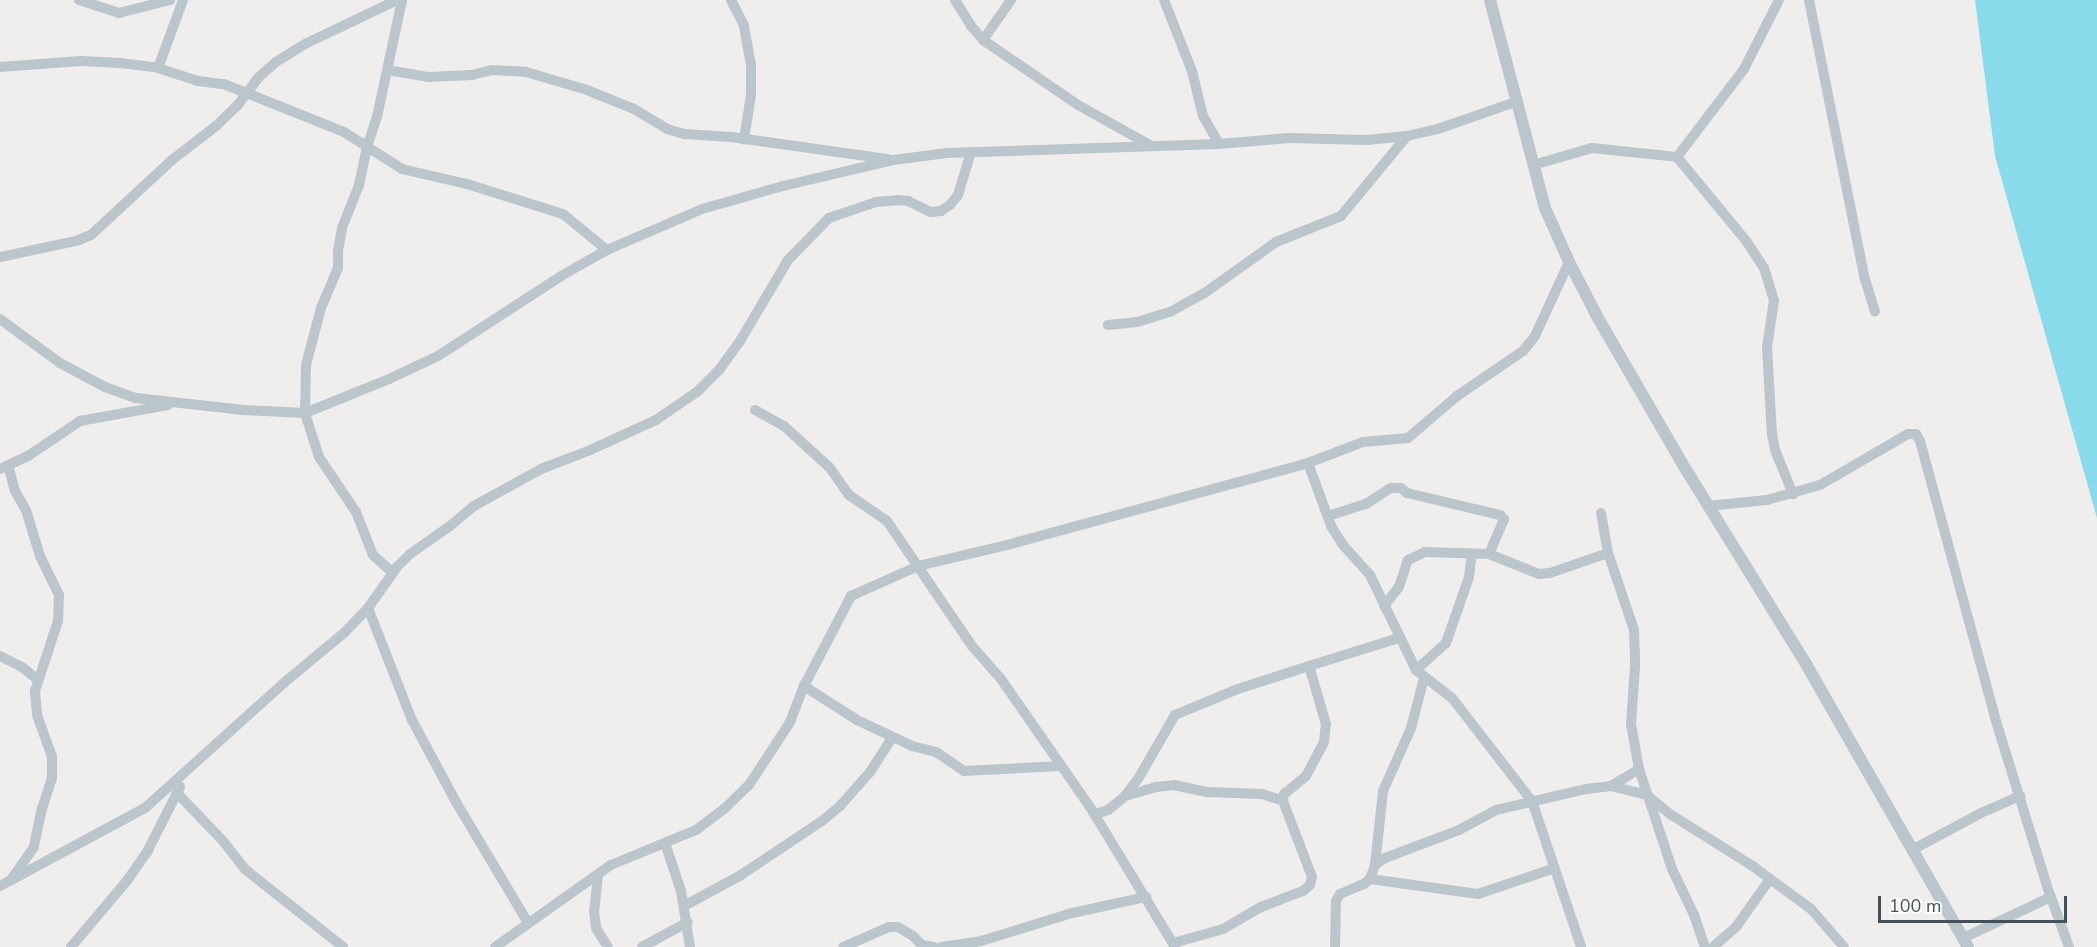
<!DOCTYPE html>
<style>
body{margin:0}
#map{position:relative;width:2097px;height:947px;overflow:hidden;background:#f0eded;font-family:"Nunito Sans",sans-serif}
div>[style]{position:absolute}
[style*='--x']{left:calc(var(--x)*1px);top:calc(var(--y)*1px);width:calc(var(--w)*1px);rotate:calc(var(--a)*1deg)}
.water>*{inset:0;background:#88dbeb}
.minor>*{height:10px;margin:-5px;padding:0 5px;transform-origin:5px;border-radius:5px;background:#bbc5cc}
.tertiary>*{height:12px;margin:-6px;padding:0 6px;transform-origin:6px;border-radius:6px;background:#bbc5cc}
span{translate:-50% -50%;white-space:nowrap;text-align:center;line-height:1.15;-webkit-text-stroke:6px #fff;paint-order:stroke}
.scale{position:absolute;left:1878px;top:896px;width:189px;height:27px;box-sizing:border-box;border:3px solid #45515a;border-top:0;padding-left:8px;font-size:18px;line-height:21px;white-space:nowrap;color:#45515a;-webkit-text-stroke:4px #fff;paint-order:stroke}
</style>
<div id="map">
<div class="water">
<div style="clip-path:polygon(1975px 0,2097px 0,2097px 518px,1995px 156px)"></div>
</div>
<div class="minor">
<div style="--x:79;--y:0;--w:42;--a:18"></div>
<div style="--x:119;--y:13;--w:53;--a:-14.3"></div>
<div style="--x:731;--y:0;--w:29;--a:63"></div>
<div style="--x:744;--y:26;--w:39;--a:80"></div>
<div style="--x:751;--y:64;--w:31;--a:90"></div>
<div style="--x:751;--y:95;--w:45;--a:99"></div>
<div style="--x:955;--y:0;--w:31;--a:58"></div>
<div style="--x:971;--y:26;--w:18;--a:49"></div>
<div style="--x:983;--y:40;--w:115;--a:34.4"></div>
<div style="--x:1078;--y:105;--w:82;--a:29.1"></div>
<div style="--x:1164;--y:0;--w:76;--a:68.5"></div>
<div style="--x:1192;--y:71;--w:46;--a:76.3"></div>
<div style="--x:1203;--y:116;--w:32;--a:60"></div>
<div style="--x:1809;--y:0;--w:285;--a:78.7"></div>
<div style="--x:1865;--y:279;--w:34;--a:73"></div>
<div style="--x:983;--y:40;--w:49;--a:-55"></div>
<div style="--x:0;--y:67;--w:81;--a:-4.2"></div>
<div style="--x:81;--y:61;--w:39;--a:3"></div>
<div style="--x:120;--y:63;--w:38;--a:7"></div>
<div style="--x:158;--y:68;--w:42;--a:18"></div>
<div style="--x:198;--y:81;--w:26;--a:7"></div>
<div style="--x:224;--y:84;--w:129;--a:21.8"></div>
<div style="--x:344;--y:132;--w:69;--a:32.5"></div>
<div style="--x:402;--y:169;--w:67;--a:13"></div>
<div style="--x:467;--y:184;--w:101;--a:17.4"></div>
<div style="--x:563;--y:214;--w:57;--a:39.3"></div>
<div style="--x:158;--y:68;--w:72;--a:-69.8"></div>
<div style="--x:387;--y:70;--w:43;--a:9.5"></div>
<div style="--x:429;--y:77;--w:43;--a:-2.7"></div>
<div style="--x:472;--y:75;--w:21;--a:-14"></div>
<div style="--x:492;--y:70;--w:34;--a:3"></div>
<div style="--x:526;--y:72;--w:64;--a:16.4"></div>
<div style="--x:587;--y:90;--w:51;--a:22"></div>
<div style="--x:634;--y:109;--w:39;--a:31"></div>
<div style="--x:667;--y:129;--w:19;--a:16"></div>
<div style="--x:685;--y:134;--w:46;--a:3.7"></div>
<div style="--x:731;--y:137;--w:159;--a:8"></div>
<div style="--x:1677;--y:157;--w:111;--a:-52.7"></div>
<div style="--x:1744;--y:69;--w:77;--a:-63.1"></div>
<div style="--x:1533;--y:165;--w:61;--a:-16.1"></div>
<div style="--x:1592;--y:148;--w:85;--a:6"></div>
<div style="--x:1677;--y:157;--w:110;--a:50.5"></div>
<div style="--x:1747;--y:242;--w:31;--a:57"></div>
<div style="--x:1764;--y:268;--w:34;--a:73"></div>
<div style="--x:1774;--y:300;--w:49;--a:98.3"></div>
<div style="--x:1767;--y:348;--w:86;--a:86.7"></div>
<div style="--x:1772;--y:434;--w:16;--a:79"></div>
<div style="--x:1775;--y:450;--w:48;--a:67.8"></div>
<div style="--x:0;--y:257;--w:78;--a:-11.9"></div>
<div style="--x:76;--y:241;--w:16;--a:-22"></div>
<div style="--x:91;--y:235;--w:110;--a:-42.8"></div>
<div style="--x:172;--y:160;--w:56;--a:-37.7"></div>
<div style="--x:216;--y:126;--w:29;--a:-44"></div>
<div style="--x:237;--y:106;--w:35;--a:-53"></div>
<div style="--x:258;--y:78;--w:24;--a:-42"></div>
<div style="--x:276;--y:62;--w:36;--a:-32"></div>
<div style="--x:307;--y:43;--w:100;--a:-25.5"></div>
<div style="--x:0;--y:319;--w:74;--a:36.3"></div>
<div style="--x:60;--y:363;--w:51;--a:28.1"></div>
<div style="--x:105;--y:387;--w:33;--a:20"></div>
<div style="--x:136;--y:398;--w:108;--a:6.4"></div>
<div style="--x:243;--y:410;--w:62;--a:2.8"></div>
<div style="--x:305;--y:413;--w:91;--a:-22"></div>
<div style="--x:389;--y:379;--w:54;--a:-25.1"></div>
<div style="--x:438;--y:356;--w:147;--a:-33"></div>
<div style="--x:561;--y:276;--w:53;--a:-29.5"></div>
<div style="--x:607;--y:250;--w:103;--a:-23.3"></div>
<div style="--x:702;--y:209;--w:84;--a:-15.9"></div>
<div style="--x:783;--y:186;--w:114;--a:-13.2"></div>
<div style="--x:894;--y:160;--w:53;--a:-7.5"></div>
<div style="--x:947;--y:153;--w:272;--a:-1.9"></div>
<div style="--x:1219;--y:144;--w:70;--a:-4.9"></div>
<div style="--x:1289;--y:138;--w:78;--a:1.5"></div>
<div style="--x:1367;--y:140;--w:40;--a:-5.7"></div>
<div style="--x:1407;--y:136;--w:32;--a:-13"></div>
<div style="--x:1438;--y:129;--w:82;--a:-19.3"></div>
<div style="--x:1108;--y:325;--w:29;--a:-6"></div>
<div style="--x:1137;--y:322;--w:34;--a:-17"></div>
<div style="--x:1170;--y:312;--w:41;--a:-29.1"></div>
<div style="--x:1206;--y:292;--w:86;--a:-35.5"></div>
<div style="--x:1276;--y:242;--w:70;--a:-21.8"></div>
<div style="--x:1341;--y:216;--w:104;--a:-50.5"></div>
<div style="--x:755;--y:410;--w:33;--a:29"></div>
<div style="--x:784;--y:426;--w:62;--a:42.4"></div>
<div style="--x:830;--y:468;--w:33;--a:55"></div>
<div style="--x:849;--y:495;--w:46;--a:34.4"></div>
<div style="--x:887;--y:521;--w:151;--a:55.8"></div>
<div style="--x:972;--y:646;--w:44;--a:48.7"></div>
<div style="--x:1001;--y:679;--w:156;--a:55.2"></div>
<div style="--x:1090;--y:807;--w:164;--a:58.7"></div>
<div style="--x:1308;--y:463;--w:67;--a:69.9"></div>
<div style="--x:1331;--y:526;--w:22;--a:58"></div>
<div style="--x:1343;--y:545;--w:40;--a:48"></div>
<div style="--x:1370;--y:575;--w:106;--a:64.2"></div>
<div style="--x:1416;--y:670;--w:46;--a:37.9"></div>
<div style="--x:1452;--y:698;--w:130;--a:52.2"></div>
<div style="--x:1532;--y:801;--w:154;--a:71.4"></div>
<div style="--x:8;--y:465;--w:27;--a:75"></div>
<div style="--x:15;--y:491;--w:22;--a:60"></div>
<div style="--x:26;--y:510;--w:48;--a:73.1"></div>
<div style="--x:40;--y:556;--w:43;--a:64"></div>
<div style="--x:59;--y:595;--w:26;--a:92"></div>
<div style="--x:58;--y:621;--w:74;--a:108.2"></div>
<div style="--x:35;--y:691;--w:24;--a:85"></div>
<div style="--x:37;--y:715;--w:45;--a:70.3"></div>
<div style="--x:52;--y:757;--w:21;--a:90"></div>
<div style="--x:52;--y:778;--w:32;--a:108"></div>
<div style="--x:42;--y:808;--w:40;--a:102"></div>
<div style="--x:34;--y:847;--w:39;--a:125"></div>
<div style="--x:0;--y:469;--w:31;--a:-25"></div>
<div style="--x:28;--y:456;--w:63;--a:-33.9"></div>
<div style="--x:80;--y:421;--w:89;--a:-10.3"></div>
<div style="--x:1708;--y:506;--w:59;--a:-5.8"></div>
<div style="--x:1767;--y:500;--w:55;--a:-15.8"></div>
<div style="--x:1820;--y:485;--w:102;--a:-30.1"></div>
<div style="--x:1908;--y:434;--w:8;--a:0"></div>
<div style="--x:1916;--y:434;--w:8;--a:60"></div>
<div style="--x:1920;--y:441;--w:287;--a:74.8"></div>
<div style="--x:1995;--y:718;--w:182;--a:72.8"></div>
<div style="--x:2049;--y:892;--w:59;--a:70"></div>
<div style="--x:1601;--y:513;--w:41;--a:80.1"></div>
<div style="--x:1608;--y:553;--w:81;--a:71.3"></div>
<div style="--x:1634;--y:630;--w:36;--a:88"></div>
<div style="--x:1635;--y:666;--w:58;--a:93.9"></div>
<div style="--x:1631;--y:724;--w:46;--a:79.9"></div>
<div style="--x:1639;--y:769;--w:105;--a:71.7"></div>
<div style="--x:1672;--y:869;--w:51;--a:64.4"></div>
<div style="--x:1694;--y:915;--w:34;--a:71"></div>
<div style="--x:1328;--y:516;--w:40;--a:-18"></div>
<div style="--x:1366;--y:504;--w:30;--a:-33"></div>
<div style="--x:1391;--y:488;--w:10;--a:0"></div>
<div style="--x:1401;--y:488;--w:8;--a:40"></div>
<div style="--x:1407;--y:493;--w:96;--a:13.3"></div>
<div style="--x:1500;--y:515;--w:6;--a:45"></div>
<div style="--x:1504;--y:519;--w:38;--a:113"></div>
<div style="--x:393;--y:573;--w:27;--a:-138"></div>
<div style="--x:373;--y:555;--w:46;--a:-111.6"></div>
<div style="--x:356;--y:512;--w:66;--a:-123.9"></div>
<div style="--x:319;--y:457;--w:46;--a:-107.7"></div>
<div style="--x:305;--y:413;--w:48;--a:-88.8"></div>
<div style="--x:306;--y:365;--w:59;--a:-75.3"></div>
<div style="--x:321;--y:308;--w:43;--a:-67"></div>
<div style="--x:338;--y:268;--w:17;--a:-90"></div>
<div style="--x:338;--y:251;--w:23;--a:-80"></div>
<div style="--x:342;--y:228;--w:46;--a:-68.4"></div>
<div style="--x:359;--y:185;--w:39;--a:-78"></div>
<div style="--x:367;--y:147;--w:32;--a:-72"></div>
<div style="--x:377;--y:117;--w:120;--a:-77.9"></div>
<div style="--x:1384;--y:606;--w:24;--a:-52"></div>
<div style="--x:1399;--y:587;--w:28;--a:-72"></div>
<div style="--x:1408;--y:560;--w:19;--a:-25"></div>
<div style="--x:1425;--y:552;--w:64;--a:1.8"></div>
<div style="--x:1489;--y:554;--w:54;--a:21.8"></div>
<div style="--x:1539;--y:574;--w:11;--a:-5"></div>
<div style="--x:1550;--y:573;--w:61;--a:-19"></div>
<div style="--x:368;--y:608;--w:120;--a:68.6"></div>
<div style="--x:412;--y:720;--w:93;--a:61.8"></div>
<div style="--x:456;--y:802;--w:141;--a:59.2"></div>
<div style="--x:0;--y:656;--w:25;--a:27"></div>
<div style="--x:22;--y:667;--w:19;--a:39"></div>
<div style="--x:1416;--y:670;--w:40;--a:-42"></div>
<div style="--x:1446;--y:643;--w:70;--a:-70.8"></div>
<div style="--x:1469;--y:577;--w:23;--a:-83"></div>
<div style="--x:804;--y:686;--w:63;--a:32.7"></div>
<div style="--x:857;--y:720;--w:61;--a:25.3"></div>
<div style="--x:912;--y:746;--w:25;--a:14"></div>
<div style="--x:936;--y:752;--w:34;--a:34"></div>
<div style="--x:964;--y:771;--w:97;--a:-3"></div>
<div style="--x:1611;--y:786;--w:33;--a:-31"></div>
<div style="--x:177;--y:793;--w:66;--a:46.2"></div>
<div style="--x:223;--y:841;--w:37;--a:52"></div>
<div style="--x:246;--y:870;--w:124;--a:38.4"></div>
<div style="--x:1125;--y:796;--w:32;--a:-16"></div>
<div style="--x:1156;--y:787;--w:18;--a:-6"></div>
<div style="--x:1174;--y:785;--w:35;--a:12"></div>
<div style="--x:1208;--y:792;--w:54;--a:2.1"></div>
<div style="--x:1262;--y:794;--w:22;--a:18"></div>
<div style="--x:1095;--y:814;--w:14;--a:-17"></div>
<div style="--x:1108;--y:810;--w:22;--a:-39"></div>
<div style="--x:1125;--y:796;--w:21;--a:-53"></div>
<div style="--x:1138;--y:779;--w:74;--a:-60"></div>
<div style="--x:1175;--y:715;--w:65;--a:-22.6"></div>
<div style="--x:1235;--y:690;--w:78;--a:-18"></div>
<div style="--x:665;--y:843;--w:51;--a:71.6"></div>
<div style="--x:681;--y:891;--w:57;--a:80.9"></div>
<div style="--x:1912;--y:850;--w:78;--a:-28.2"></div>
<div style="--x:1981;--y:813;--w:43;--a:-23.6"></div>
<div style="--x:1375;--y:865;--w:74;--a:-83.8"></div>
<div style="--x:1383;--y:791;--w:69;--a:-66"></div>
<div style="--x:1411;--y:728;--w:52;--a:-75.4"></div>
<div style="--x:598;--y:875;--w:36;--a:96"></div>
<div style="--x:594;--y:911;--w:17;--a:83"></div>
<div style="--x:596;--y:928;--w:22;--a:58"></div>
<div style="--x:1370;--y:879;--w:109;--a:7.9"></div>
<div style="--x:1478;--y:894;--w:81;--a:-18.7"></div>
<div style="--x:0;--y:886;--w:165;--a:-28.3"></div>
<div style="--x:145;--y:808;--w:188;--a:-42"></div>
<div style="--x:285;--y:682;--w:78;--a:-39.8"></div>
<div style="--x:345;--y:632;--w:33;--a:-46"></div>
<div style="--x:368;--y:608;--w:50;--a:-54.7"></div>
<div style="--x:397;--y:567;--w:18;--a:-45"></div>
<div style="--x:410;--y:554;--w:49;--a:-35"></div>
<div style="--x:450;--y:526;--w:31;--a:-40"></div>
<div style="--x:474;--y:506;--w:77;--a:-28.9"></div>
<div style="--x:541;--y:469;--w:50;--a:-21"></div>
<div style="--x:588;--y:451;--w:75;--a:-24.5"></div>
<div style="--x:656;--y:420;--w:51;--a:-34.6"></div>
<div style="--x:698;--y:391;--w:30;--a:-45"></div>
<div style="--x:719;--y:370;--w:36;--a:-54"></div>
<div style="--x:740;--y:341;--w:94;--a:-59.3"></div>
<div style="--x:788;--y:260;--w:59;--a:-45.7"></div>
<div style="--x:829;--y:218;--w:50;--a:-18.8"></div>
<div style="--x:876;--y:202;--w:21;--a:-5"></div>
<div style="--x:897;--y:200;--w:11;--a:5"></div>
<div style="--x:908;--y:201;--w:25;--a:26"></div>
<div style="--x:931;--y:212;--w:10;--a:-6"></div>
<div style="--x:941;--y:211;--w:11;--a:-34"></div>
<div style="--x:950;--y:205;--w:13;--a:-51"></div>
<div style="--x:958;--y:195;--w:45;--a:-73.2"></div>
<div style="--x:684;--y:906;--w:65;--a:-28.5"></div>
<div style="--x:741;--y:875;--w:97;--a:-33.7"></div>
<div style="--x:822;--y:821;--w:23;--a:-40"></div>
<div style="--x:840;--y:806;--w:45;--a:-48.6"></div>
<div style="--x:870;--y:772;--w:40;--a:-57.1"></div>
<div style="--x:1963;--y:938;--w:97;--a:-25"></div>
<div style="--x:1173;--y:943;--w:52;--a:-15.6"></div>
<div style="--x:1223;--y:929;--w:44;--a:-30.1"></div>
<div style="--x:1261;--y:907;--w:45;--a:-20.9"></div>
<div style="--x:1303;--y:891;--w:9;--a:-41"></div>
<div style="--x:1310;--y:885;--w:8;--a:-76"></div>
<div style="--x:1312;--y:877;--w:81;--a:-110.9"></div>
<div style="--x:1283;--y:801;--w:7;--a:-82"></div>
<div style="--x:1284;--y:794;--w:28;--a:-39"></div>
<div style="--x:1306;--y:776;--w:38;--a:-62"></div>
<div style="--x:1324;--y:742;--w:18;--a:-84"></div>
<div style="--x:1326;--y:724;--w:60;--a:-106.3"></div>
<div style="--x:1309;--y:666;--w:94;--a:-17.3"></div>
<div style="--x:71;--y:947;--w:85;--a:-49.8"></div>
<div style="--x:126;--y:882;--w:39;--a:-55"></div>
<div style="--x:148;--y:850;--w:71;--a:-63.1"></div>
<div style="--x:495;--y:947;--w:142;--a:-35.3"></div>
<div style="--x:611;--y:865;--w:92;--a:-22.4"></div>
<div style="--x:696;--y:830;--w:35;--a:-37"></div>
<div style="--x:724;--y:809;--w:35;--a:-44"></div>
<div style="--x:749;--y:785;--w:75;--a:-56.9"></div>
<div style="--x:790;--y:722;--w:39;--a:-69"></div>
<div style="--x:804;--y:686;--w:102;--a:-62.4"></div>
<div style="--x:851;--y:596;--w:73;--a:-24.1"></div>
<div style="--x:918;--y:566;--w:91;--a:-13.3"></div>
<div style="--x:1007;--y:545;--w:312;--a:-15.2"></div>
<div style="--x:1308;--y:463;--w:59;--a:-20.9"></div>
<div style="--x:1363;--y:442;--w:45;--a:-5.1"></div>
<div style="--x:1408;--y:438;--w:65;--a:-40.6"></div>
<div style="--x:1457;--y:396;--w:80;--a:-34.3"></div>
<div style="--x:1523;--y:351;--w:19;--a:-51"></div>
<div style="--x:1535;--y:336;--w:81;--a:-65.3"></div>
<div style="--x:642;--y:947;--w:52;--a:-28.5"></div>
<div style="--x:843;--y:947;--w:50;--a:-23.5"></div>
<div style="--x:889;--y:927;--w:9;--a:0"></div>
<div style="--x:898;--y:927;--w:17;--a:31"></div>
<div style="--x:913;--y:936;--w:13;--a:45"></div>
<div style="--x:922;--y:945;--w:12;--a:9"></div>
<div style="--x:941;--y:947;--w:40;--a:-8.5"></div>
<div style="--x:981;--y:941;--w:95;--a:-17.1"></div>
<div style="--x:1072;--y:913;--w:76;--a:-12.2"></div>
<div style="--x:1335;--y:947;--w:46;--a:-88.8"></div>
<div style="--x:1336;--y:901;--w:8;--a:-60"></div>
<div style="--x:1340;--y:894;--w:26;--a:-23"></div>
<div style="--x:1364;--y:884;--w:8;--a:-40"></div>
<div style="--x:1370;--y:879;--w:15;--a:-70"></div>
<div style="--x:1375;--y:865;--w:12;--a:-35"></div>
<div style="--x:1385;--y:858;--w:79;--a:-20.7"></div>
<div style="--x:1459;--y:830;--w:42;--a:-28.4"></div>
<div style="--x:1496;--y:810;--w:92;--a:-13.1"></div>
<div style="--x:1586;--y:789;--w:25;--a:-7"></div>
<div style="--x:1611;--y:786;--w:37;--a:14"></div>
<div style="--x:1647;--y:795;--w:30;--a:40"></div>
<div style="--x:1670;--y:814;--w:99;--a:32.2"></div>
<div style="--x:1754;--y:867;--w:71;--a:36.4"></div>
<div style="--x:1811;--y:909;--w:50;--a:49"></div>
<div style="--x:1713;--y:947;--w:30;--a:-41"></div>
<div style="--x:1736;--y:927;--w:59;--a:-54.7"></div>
</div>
<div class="tertiary">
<div style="--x:1490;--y:0;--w:215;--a:75.2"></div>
<div style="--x:1545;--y:208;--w:59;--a:66"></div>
<div style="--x:1569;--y:262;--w:63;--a:62.6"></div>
<div style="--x:1598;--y:318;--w:173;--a:59.9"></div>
<div style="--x:1685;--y:468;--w:230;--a:58.3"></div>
<div style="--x:1806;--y:664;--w:326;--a:60.2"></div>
</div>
<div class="scale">100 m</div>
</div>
